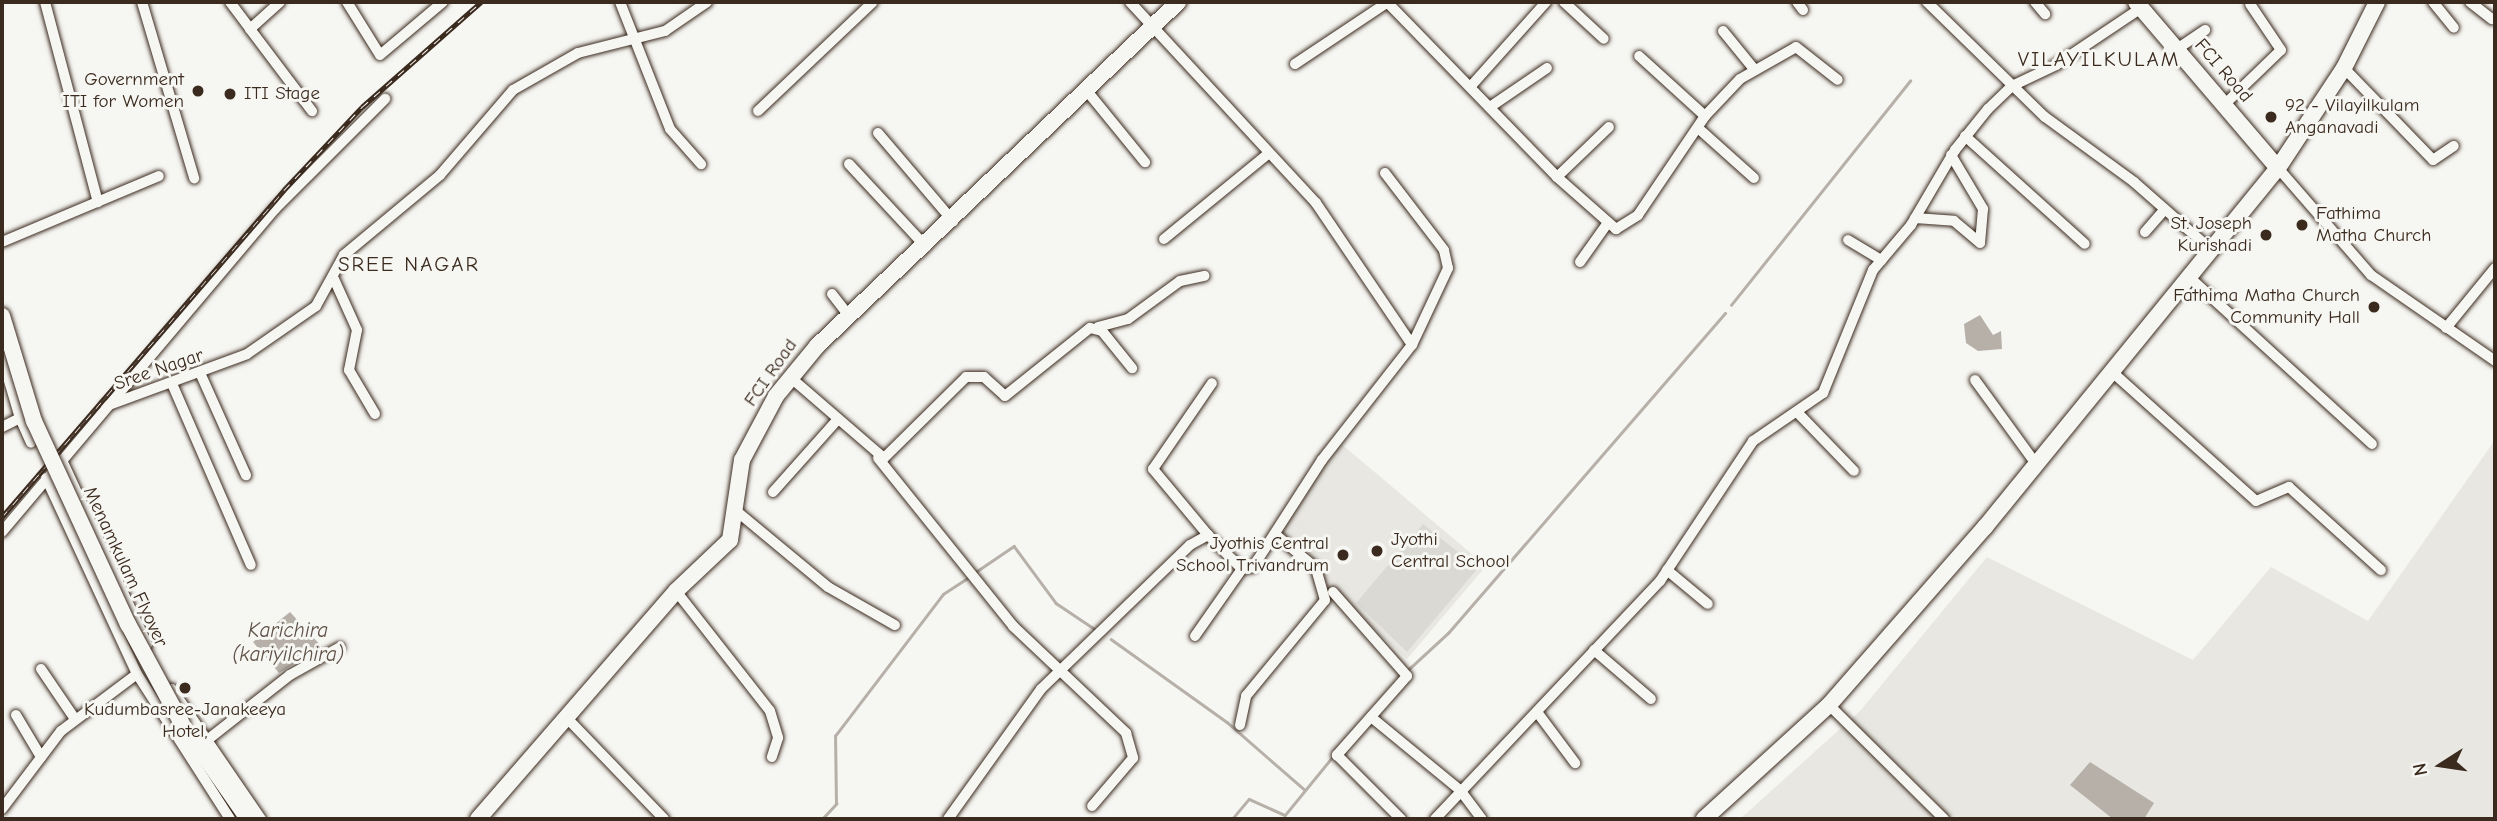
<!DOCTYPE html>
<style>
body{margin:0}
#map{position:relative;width:2497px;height:821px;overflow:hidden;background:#f6f6f2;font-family:"Comic Neue",sans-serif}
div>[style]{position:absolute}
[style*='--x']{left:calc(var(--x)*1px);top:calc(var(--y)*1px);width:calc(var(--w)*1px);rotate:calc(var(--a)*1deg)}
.built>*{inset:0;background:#e8e7e2}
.green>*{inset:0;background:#dad9d3}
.water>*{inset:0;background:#b6b0a9}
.stream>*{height:2.5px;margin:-1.25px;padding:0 1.25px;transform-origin:1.25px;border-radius:1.25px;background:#b6b0a9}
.roads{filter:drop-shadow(0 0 2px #3b2a1e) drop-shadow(0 0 2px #3b2a1e)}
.street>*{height:10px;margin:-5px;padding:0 5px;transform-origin:5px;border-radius:5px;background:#f6f6f2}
.secondary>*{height:16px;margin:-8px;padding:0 8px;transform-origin:8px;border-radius:8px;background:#f6f6f2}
.rail>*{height:5px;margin-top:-2.5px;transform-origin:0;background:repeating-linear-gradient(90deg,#f6f6f2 0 8px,#3b2a1e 0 16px);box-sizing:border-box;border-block:2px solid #3b2a1e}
.bridges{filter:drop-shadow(0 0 2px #3b2a1e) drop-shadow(0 0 2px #3b2a1e)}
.secondary-bridge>*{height:16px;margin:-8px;padding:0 8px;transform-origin:8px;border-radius:8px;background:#f6f6f2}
.dots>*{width:19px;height:19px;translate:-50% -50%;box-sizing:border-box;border:4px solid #f6f6f2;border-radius:50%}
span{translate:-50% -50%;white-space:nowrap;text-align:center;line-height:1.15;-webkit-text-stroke:6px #f6f6f2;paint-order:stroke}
.street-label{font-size:19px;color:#3b2a1e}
.poi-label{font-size:19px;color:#3b2a1e}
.right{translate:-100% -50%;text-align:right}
.left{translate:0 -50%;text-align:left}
.neighbourhood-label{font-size:21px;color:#3b2a1e;letter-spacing:2px}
.water-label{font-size:21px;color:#605248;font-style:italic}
.frame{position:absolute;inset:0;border:4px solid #3b2a1e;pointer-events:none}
.north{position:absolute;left:2406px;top:730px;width:70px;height:70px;-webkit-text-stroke:5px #f6f6f2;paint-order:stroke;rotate:258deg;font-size:19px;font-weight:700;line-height:28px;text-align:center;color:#3b2a1e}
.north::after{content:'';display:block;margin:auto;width:24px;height:32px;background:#3b2a1e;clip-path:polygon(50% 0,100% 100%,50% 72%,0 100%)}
</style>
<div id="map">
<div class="built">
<div style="clip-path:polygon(2495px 440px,2495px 819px,1740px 819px,1860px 711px,1987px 557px,2193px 660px,2271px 567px,2368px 621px)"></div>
<div style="clip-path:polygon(1339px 442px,1486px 566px,1407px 659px,1270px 537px)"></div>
</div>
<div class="green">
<div style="clip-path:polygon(1423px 524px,1478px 568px,1407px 652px,1356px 603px)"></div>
</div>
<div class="water">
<div style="clip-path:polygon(1980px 315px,1993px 335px,2001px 331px,2002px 349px,1978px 351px,1966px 343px,1964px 324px)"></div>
<div style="clip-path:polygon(290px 612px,322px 647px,279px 673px,253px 642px)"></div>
<div style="clip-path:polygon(2090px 762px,2154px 803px,2144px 819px,2113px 819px,2070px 785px)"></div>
</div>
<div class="stream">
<div style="--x:1731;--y:305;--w:287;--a:-51.4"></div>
<div style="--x:974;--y:573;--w:48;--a:-34"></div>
<div style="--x:1014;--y:546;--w:71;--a:53.6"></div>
<div style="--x:1056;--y:603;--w:48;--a:34"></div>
<div style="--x:1111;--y:639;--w:143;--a:35.6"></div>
<div style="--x:1227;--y:722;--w:103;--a:41.1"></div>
<div style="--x:1409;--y:669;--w:53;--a:-42.7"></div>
<div style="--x:1448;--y:633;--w:423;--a:-49.1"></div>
<div style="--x:822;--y:819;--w:21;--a:-47"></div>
<div style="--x:836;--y:804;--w:68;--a:-90.8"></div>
<div style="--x:835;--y:736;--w:178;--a:-52.7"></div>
<div style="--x:943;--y:594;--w:31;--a:-33"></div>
<div style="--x:1232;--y:819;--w:26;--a:-50"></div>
<div style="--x:1249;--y:799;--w:39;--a:24"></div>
<div style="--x:1285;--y:815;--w:77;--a:-50.8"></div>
</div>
<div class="roads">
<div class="street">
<div style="--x:45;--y:2;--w:207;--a:75.2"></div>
<div style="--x:142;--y:2;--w:184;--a:73.5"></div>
<div style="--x:230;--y:2;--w:34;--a:53"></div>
<div style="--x:250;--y:29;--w:40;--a:-42"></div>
<div style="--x:347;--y:2;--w:62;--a:58.1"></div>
<div style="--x:380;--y:55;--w:82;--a:-40.1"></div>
<div style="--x:620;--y:2;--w:136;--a:68.5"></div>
<div style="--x:670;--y:129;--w:47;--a:48.5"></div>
<div style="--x:1130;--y:2;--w:274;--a:47.2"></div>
<div style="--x:1316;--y:203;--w:171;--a:55.9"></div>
<div style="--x:1387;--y:2;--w:244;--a:45.8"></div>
<div style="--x:1557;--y:177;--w:79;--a:41.4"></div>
<div style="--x:1616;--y:229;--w:26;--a:-32"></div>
<div style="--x:1638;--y:215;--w:120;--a:-55.9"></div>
<div style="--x:1705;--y:116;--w:89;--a:-137.7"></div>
<div style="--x:1564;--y:2;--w:54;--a:42.8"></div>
<div style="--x:1797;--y:2;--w:10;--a:53"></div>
<div style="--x:1927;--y:2;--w:165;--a:44.3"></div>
<div style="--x:2045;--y:117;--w:110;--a:36.1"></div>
<div style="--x:2134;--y:182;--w:100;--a:41.3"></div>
<div style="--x:2035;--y:2;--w:16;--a:50"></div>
<div style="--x:2433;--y:2;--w:33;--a:51"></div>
<div style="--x:2470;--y:2;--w:28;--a:38"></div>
<div style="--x:250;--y:29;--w:103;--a:52.9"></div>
<div style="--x:1723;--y:31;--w:49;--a:50.8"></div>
<div style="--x:2177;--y:49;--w:34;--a:-34"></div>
<div style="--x:1295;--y:64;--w:112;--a:-33.7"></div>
<div style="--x:2344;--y:68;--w:128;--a:45.9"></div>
<div style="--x:2433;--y:160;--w:25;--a:-34"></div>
<div style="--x:1471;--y:86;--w:113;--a:-48.2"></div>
<div style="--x:1087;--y:91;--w:92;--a:50.8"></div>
<div style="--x:2224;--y:105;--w:79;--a:-44"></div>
<div style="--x:2281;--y:50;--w:55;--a:-124"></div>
<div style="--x:1490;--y:107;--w:69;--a:-34.4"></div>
<div style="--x:758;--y:111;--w:158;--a:-43.5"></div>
<div style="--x:1705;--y:116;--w:51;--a:-46.6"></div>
<div style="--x:1740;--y:79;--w:64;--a:-29.7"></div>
<div style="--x:1796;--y:47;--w:53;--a:38.2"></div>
<div style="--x:1698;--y:128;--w:75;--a:41.8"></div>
<div style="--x:878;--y:133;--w:116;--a:49.6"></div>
<div style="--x:1965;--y:136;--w:161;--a:42"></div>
<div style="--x:1951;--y:155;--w:63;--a:59.3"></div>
<div style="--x:1983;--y:209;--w:34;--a:95"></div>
<div style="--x:849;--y:164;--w:113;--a:47.1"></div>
<div style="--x:2278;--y:168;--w:142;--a:49"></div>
<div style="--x:2371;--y:275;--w:151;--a:34.7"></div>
<div style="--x:1557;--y:177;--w:72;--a:-43.9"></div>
<div style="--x:1915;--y:218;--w:39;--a:4"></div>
<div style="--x:1954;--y:221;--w:34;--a:40"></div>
<div style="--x:2145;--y:232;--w:30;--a:-49"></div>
<div style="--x:1164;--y:239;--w:134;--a:-39.3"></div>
<div style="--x:1848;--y:240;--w:39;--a:31"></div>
<div style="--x:2;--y:242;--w:170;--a:-22.8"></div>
<div style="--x:1580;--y:262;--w:47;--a:-54.6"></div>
<div style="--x:2188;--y:276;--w:249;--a:42.4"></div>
<div style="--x:334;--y:279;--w:56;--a:65.7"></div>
<div style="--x:357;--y:330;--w:41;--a:101.3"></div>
<div style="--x:349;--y:370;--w:51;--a:59.4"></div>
<div style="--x:832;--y:294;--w:28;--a:52"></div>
<div style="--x:1098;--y:327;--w:31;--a:-15"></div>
<div style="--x:1128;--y:319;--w:64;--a:-36.2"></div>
<div style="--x:1180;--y:281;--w:25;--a:-12"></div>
<div style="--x:2446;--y:328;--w:77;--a:-50.8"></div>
<div style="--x:2;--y:357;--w:64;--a:73.6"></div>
<div style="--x:20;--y:418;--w:20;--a:153"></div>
<div style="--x:2110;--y:370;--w:196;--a:41.9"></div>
<div style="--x:2256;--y:501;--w:36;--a:-23"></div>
<div style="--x:2289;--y:487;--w:124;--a:42.1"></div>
<div style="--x:201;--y:375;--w:110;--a:65.8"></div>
<div style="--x:790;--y:377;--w:124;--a:40.8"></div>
<div style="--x:884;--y:458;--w:115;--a:-44.6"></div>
<div style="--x:966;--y:377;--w:18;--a:0"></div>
<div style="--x:984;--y:377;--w:28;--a:42"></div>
<div style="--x:1005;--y:396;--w:109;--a:-38.7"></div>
<div style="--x:1090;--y:328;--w:12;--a:14"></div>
<div style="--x:1102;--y:331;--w:48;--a:51"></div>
<div style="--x:1975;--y:380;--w:104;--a:54"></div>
<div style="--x:173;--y:386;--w:195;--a:66.5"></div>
<div style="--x:106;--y:406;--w:150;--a:-20.2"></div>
<div style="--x:247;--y:354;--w:84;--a:-34.8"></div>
<div style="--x:316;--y:306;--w:58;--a:-61.2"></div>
<div style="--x:344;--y:255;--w:125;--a:-39.8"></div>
<div style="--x:440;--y:175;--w:112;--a:-49.3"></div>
<div style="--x:513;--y:90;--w:75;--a:-29.6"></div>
<div style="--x:578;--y:53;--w:90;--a:-14.2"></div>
<div style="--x:665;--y:31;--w:51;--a:-34.6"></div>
<div style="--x:1799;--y:414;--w:79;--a:46"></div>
<div style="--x:20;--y:418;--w:27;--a:66"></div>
<div style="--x:878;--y:458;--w:216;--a:51.2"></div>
<div style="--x:1013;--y:626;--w:156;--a:43.4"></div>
<div style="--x:1126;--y:733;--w:26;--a:74"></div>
<div style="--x:1133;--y:758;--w:63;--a:130.5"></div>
<div style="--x:62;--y:460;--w:203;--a:65.2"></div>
<div style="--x:46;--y:478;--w:216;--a:65.1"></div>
<div style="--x:137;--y:674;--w:172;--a:57.3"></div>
<div style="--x:773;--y:492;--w:98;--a:-48.3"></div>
<div style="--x:734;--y:509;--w:122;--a:39.7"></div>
<div style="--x:828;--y:587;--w:77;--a:29.6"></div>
<div style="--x:2;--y:532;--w:423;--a:-49.8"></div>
<div style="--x:275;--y:209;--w:156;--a:-45"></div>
<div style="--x:1208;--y:535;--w:86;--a:-129.8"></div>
<div style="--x:1153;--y:469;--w:104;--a:-55.5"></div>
<div style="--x:1667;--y:570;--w:53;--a:39.7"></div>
<div style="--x:676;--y:591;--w:152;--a:51.9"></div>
<div style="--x:770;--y:711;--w:28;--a:73"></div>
<div style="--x:778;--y:738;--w:20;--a:108"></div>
<div style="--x:1333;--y:592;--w:112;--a:48.6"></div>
<div style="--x:1407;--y:676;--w:106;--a:131.5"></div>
<div style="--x:1337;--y:755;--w:91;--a:45"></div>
<div style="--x:1195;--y:636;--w:82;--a:-55"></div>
<div style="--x:1594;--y:650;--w:75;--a:40.7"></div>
<div style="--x:41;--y:669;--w:60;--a:55.8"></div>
<div style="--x:172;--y:689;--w:158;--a:55.6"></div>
<div style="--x:1829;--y:705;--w:162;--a:44.7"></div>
<div style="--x:1537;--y:712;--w:64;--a:53.3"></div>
<div style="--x:16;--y:715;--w:49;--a:59.2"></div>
<div style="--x:565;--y:716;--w:143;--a:46.1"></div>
<div style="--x:1371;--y:717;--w:115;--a:39.4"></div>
<div style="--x:1460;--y:790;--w:36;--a:53"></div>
<div style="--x:1240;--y:725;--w:30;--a:-78"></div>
<div style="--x:1246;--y:696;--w:124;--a:-50.5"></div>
<div style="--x:1325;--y:600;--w:33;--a:-106"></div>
<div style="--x:1316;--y:568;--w:52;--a:-140.5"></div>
<div style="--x:206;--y:741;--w:107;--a:-38.2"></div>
<div style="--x:290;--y:675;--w:57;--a:-29.2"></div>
<div style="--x:2;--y:809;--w:98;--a:-52.9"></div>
<div style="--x:61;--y:731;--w:95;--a:-36.9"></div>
<div style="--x:948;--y:819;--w:160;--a:-54.4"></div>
<div style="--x:1041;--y:689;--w:207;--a:-44"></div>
<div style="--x:1190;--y:545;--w:21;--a:-29"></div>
<div style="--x:1208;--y:535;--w:48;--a:45"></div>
<div style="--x:1242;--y:569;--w:11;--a:-10"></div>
<div style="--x:1253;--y:567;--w:127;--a:-57.2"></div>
<div style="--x:1322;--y:460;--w:146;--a:-52"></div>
<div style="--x:1412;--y:345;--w:85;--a:-64.9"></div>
<div style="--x:1448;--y:268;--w:18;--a:-103"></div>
<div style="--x:1444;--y:250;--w:97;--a:-127.5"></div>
<div style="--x:1435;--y:819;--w:328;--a:-46.6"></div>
<div style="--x:1660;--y:581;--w:168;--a:-56.4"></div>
<div style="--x:1753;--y:441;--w:85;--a:-34.4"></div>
<div style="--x:1823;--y:393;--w:133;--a:-67.9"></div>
<div style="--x:1873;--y:270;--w:59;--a:-49.8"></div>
<div style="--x:1911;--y:225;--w:87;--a:-59.6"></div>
<div style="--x:1955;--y:150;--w:53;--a:-51.2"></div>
<div style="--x:1988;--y:109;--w:33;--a:-44"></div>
<div style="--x:2012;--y:86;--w:49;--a:-25.5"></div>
<div style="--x:2056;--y:65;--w:102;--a:-33.8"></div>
</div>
<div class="secondary">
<div style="--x:2136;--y:2;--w:218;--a:49.5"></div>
<div style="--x:182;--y:724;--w:116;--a:55.2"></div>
<div style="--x:478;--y:819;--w:302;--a:-49"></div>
<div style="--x:676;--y:591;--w:74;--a:-43.4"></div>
<div style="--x:730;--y:540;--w:81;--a:-81.5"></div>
<div style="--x:742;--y:460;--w:72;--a:-62"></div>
<div style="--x:776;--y:396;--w:65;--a:-50.6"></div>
<div style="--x:817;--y:346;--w:499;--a:-43.6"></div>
<div style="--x:1704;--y:819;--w:169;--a:-42.4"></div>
<div style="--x:1829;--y:705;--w:237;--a:-48.8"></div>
<div style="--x:1985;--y:527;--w:463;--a:-50.8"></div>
<div style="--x:2278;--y:168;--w:120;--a:-56.6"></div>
<div style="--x:2344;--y:68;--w:74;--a:-63.4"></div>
</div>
</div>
<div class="rail">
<div style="--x:2;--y:517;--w:432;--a:-49.2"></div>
<div style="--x:284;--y:190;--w:114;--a:-46.8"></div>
<div style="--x:362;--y:107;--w:159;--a:-41.4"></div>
</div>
<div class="bridges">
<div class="secondary-bridge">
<div style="--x:2;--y:316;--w:110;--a:73.1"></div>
<div style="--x:34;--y:421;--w:224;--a:65.2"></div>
<div style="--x:128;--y:624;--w:114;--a:61.6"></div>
</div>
</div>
<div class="dots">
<div style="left:198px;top:91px;background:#3b2a1e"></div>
<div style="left:230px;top:94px;background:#3b2a1e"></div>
<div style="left:2271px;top:117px;background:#3b2a1e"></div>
<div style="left:2302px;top:225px;background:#3b2a1e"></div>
<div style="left:2266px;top:235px;background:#3b2a1e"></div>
<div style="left:2374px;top:307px;background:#3b2a1e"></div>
<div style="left:1377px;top:551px;background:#3b2a1e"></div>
<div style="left:1343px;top:555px;background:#3b2a1e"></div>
<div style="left:185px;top:688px;background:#3b2a1e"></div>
</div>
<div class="street-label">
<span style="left:2223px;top:71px;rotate:49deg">FCI Road</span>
<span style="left:159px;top:370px;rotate:-19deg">Sree Nagar</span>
<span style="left:771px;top:373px;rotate:-55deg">FCI Road</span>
<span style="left:125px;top:567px;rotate:65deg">Menamkulam Flyover</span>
</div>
<div class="poi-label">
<span class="right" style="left:184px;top:91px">Government<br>ITI for Women</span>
<span class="left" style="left:244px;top:94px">ITI Stage</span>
<span class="left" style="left:2285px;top:117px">92 - Vilayilkulam<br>Anganavadi</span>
<span class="left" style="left:2316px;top:225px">Fathima<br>Matha Church</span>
<span class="right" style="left:2252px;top:235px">St. Joseph<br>Kurishadi</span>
<span class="right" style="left:2360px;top:307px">Fathima Matha Church<br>Community Hall</span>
<span class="left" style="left:1391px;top:551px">Jyothi<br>Central School</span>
<span class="right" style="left:1329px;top:555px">Jyothis Central<br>School Trivandrum</span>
<span style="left:185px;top:721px">Kudumbasree-Janakeeya<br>Hotel,</span>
</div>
<div class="neighbourhood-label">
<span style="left:2099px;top:59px">VILAYILKULAM</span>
<span style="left:409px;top:264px">SREE NAGAR</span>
</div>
<div class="water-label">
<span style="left:288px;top:642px">Karichira<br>(kariyilchira)</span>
</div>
<div class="frame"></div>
<div class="north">N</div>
</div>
